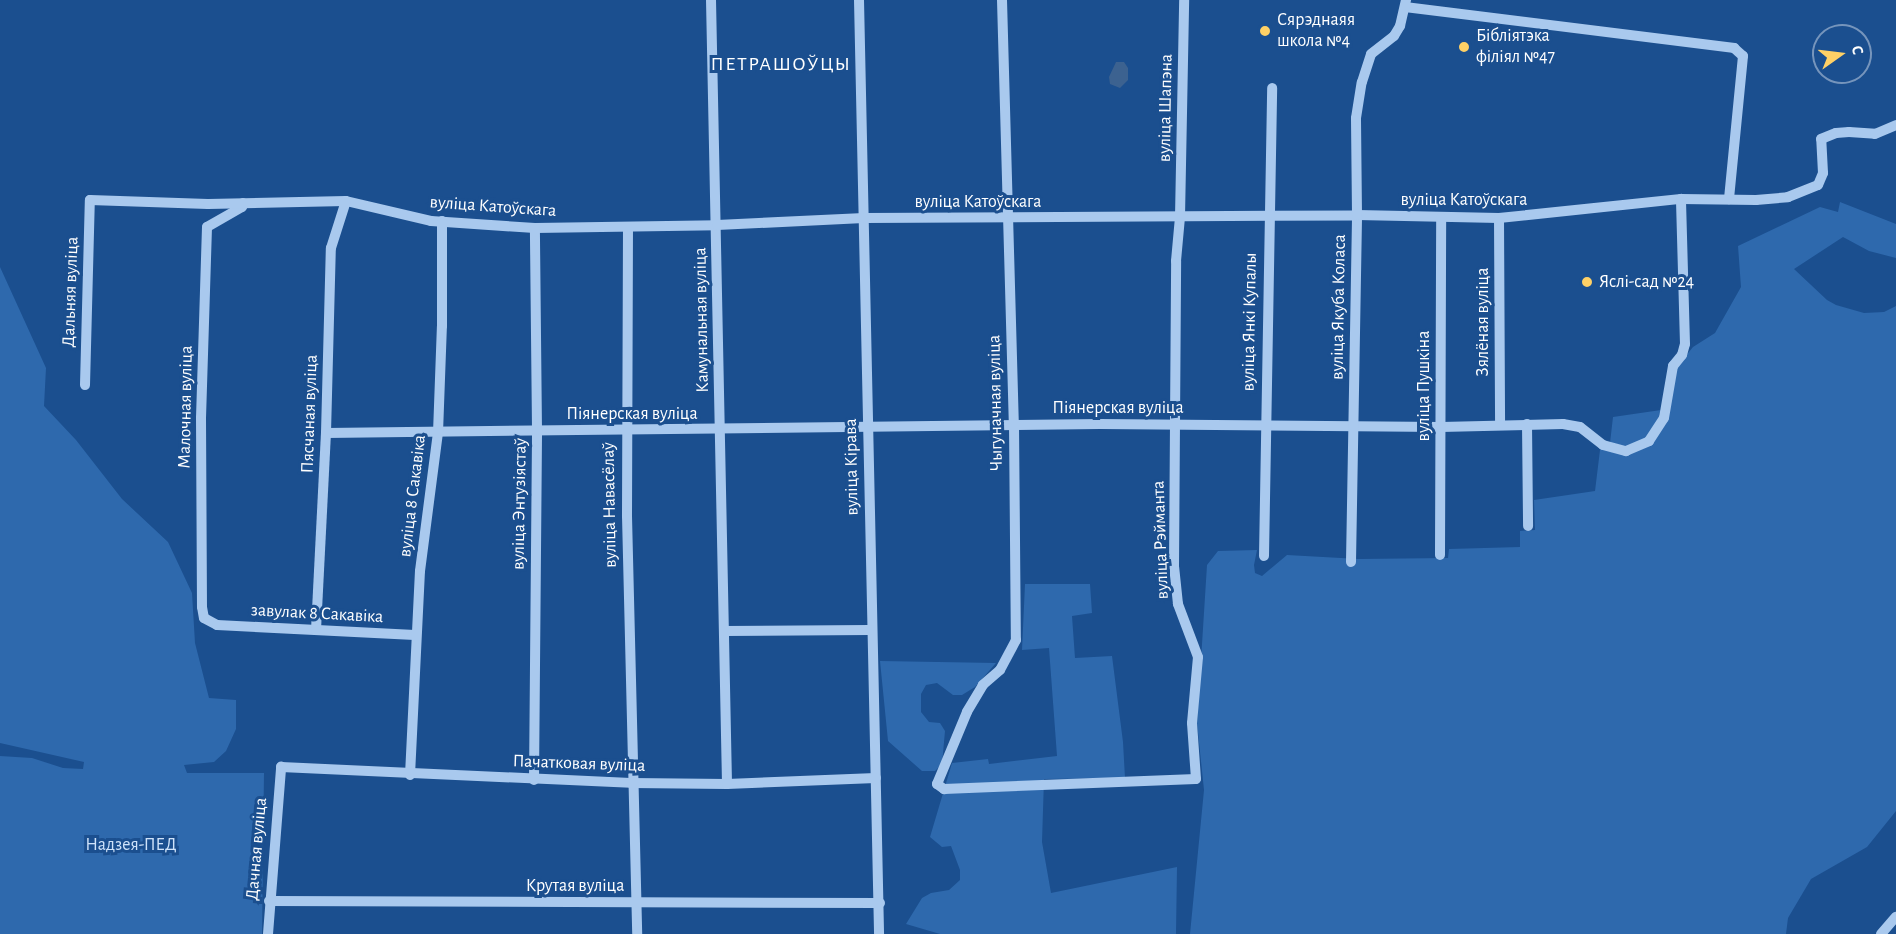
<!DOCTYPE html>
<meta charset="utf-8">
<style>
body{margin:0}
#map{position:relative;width:1896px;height:934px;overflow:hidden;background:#1b4f8f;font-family:"Alegreya Sans",sans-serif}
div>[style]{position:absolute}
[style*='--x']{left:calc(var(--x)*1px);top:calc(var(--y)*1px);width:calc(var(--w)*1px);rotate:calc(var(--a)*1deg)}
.green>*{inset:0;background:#2e69ad}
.water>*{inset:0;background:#3c6290}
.minor>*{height:10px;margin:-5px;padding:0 5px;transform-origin:5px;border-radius:5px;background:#a9c9ee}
.dots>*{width:16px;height:16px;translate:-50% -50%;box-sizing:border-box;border:3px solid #1b4f8f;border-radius:50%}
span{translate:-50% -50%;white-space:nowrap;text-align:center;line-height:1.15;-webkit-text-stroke:6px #1b4f8f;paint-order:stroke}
.poi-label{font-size:18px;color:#fff}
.left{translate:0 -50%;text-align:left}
.street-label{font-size:18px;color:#fff}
.park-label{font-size:18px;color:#cfe3fa}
.neighbourhood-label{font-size:20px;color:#fff;letter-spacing:1.5px}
.north{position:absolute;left:1812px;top:24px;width:60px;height:60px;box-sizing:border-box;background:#1b4f8f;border:2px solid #7695bc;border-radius:50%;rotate:76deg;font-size:16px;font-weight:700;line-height:24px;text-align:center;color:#fff}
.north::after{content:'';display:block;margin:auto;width:21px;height:27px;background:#ffd166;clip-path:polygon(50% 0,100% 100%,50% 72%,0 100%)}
</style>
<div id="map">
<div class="green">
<div style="clip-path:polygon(1840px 202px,1896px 224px,1896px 258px,1869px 251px,1843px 237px,1794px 269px,1827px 300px,1836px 305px,1864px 313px,1884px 312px,1896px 306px,1896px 811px,1867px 847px,1811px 879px,1788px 918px,1786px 934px,1190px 934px,1204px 790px,1197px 723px,1207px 565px,1218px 551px,1257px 550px,1254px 565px,1255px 573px,1262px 576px,1287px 555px,1359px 559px,1448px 558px,1449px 549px,1520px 547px,1520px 531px,1535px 530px,1534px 500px,1595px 491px,1600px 450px,1610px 443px,1613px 417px,1661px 410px,1675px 369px,1693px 347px,1715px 333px,1741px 287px,1738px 246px,1820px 207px,1838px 212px)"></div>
<div style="clip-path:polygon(0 267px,46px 368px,44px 406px,76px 440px,122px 499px,168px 542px,192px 593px,195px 643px,209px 698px,236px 700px,236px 729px,226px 751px,214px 762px,184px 765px,187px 773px,264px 773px,262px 934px,0 934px,0 756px,32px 758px,63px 768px,83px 769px,84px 762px,0 743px)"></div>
<div style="clip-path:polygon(1025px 584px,1090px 584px,1092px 613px,1072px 616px,1075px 658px,1112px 656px,1123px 742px,1125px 778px,1044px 779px,1042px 842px,1051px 893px,1177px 867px,1176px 934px,940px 934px,906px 924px,922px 898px,931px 893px,949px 890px,960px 880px,960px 870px,951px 846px,942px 847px,930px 837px,952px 763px,988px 759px,989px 764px,1057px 756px,1049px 648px,1022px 650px)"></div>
<div style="clip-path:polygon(880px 661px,996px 663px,975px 687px,962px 695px,953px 695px,937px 683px,926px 685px,921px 694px,921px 712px,929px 722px,940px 723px,945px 731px,942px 764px,935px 771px,922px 771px,888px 741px)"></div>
</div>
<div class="water">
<div style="clip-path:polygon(1116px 62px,1124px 62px,1128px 68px,1128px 80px,1120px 88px,1110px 84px,1109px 77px)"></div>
</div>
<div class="minor">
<div style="--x:711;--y:0;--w:784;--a:88.83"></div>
<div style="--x:859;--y:0;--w:934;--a:88.77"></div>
<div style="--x:1002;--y:0;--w:425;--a:88.4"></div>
<div style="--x:1014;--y:425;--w:215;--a:89.5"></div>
<div style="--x:1016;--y:640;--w:34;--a:118"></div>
<div style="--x:1000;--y:670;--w:23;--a:139"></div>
<div style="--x:983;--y:685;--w:31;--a:121"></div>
<div style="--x:967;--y:712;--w:78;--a:112.6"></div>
<div style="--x:937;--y:784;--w:9;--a:36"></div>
<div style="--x:944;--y:789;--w:252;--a:-2.3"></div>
<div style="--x:1196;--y:779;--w:56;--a:-94.1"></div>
<div style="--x:1192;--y:723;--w:66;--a:-84.8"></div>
<div style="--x:1198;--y:657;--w:57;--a:-110.7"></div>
<div style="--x:1178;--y:604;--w:37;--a:-96"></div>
<div style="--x:1174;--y:567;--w:306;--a:-89.6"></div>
<div style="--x:1176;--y:261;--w:44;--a:-84.8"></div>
<div style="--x:1180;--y:217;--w:217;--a:-88.9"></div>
<div style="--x:1405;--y:7;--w:332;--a:7.1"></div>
<div style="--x:1734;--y:48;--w:12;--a:42"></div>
<div style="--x:1743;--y:56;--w:144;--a:95.6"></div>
<div style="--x:243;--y:203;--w:4;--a:104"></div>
<div style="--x:242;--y:207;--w:40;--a:150.3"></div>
<div style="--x:207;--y:227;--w:191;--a:91.8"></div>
<div style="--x:201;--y:418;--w:189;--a:89.7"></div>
<div style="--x:202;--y:607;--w:11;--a:80"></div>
<div style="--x:204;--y:618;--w:15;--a:28"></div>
<div style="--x:217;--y:625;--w:198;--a:2.9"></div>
<div style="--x:1499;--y:218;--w:207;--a:89.7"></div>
<div style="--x:628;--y:227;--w:289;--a:90.2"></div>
<div style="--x:627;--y:516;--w:418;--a:88.6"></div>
<div style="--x:85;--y:385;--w:185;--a:-88.5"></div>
<div style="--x:90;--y:200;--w:118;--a:1.9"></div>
<div style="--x:208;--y:204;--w:138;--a:-1.2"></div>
<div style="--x:346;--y:201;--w:87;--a:13.2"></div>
<div style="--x:431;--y:221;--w:104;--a:3.9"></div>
<div style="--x:535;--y:228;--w:182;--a:-0.9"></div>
<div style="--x:717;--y:225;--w:147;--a:-2.7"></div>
<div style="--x:864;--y:218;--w:493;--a:-0.3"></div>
<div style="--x:1357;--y:215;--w:142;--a:1.2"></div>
<div style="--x:1499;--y:218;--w:183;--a:-6"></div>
<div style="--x:1681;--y:199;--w:75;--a:0.8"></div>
<div style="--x:1756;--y:200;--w:32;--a:-5"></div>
<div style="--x:1788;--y:197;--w:32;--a:-22"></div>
<div style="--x:1818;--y:185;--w:13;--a:-67"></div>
<div style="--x:1823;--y:173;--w:34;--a:-93"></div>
<div style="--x:1821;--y:139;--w:16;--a:-22"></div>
<div style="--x:1836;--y:133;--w:13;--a:-4"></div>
<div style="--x:1849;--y:132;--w:26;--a:4"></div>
<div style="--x:1875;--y:134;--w:23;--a:-23"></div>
<div style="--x:1527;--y:424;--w:102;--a:89.4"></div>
<div style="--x:326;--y:433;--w:774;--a:-0.67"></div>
<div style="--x:1100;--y:424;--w:341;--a:0.5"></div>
<div style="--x:1441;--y:427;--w:122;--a:-1.4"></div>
<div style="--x:1563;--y:424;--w:17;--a:10"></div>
<div style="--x:1580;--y:427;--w:29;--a:38"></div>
<div style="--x:1603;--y:445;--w:24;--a:15"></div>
<div style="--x:1626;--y:451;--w:25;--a:-23"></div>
<div style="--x:1649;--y:441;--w:27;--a:-57"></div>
<div style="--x:1664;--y:418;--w:53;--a:-80.2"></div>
<div style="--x:1673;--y:366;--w:14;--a:-51"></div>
<div style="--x:1682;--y:355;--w:11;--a:-75"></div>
<div style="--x:1685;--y:344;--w:145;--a:-91.6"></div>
<div style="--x:1440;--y:555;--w:337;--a:-89.8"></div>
<div style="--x:1264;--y:556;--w:468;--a:-89"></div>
<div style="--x:1351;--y:562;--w:347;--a:-89"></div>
<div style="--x:1357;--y:215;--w:97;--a:-90.6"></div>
<div style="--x:1356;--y:118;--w:36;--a:-81"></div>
<div style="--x:1362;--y:82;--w:29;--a:-72"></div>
<div style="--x:1371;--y:54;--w:29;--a:-38"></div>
<div style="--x:1394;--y:36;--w:12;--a:-59"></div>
<div style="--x:1400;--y:26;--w:27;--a:-77"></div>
<div style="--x:316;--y:630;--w:197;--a:-87.1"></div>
<div style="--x:326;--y:433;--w:185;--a:-88.5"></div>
<div style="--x:331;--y:248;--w:49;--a:-72.3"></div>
<div style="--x:724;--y:631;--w:146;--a:-0.4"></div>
<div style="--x:410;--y:775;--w:204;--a:-87.2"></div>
<div style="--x:420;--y:571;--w:139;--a:-82.6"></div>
<div style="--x:438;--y:433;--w:107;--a:-87.9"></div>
<div style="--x:442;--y:326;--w:105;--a:-90"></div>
<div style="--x:534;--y:780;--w:350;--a:-89.5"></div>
<div style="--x:537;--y:430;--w:202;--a:-90.6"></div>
<div style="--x:269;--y:901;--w:611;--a:0.19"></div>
<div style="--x:268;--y:934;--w:168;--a:-85.5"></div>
<div style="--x:281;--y:767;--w:350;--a:2.6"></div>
<div style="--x:631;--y:783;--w:96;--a:0.6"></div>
<div style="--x:727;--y:784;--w:149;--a:-2.3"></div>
<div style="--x:1881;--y:934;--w:23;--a:-49"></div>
</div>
<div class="dots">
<div style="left:1265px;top:31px;background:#ffd166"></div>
<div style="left:1464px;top:47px;background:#ffd166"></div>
<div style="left:1587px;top:282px;background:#ffd166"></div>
</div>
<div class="poi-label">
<span class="left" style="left:1277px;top:31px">Сярэднаяя<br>школа №4</span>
<span class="left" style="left:1476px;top:47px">Бібліятэка<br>філіял №47</span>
<span class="left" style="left:1599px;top:282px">Яслі-сад №24</span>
</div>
<div class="street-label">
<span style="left:1166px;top:108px;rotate:-89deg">вуліца Шапэна</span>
<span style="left:1464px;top:200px">вуліца Катоўскага</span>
<span style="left:978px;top:202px">вуліца Катоўскага</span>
<span style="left:493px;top:207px;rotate:4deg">вуліца Катоўскага</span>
<span style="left:71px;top:292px;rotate:-88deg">Дальняя вуліца</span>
<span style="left:1339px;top:307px;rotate:-89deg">вуліца Якуба Коласа</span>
<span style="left:702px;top:320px;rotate:-91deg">Камунальная вуліца</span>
<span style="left:1250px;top:322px;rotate:-89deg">вуліца Янкі Купалы</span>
<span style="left:1483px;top:322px;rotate:-90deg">Зялёная вуліца</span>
<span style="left:1424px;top:386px;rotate:-90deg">вуліца Пушкіна</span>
<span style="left:996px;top:403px;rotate:-91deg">Чыгуначная вуліца</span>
<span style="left:186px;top:407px;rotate:-89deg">Малочная вуліца</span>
<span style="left:1118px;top:408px">Піянерская вуліца</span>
<span style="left:310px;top:414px;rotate:-88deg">Пясчаная вуліца</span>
<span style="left:632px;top:414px">Піянерская вуліца</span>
<span style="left:852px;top:467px;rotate:-91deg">вуліца Кірава</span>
<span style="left:413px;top:496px;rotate:-83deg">вуліца 8 Сакавіка</span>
<span style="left:520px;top:504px;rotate:-89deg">вуліца Энтузіястаў</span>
<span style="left:610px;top:505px;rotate:-91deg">вуліца Навасёлаў</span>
<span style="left:1161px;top:540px;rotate:-92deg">вуліца Рэйманта</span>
<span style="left:317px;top:614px;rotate:3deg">завулак 8 Сакавіка</span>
<span style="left:579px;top:764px;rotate:2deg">Пачатковая вуліца</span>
<span style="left:257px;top:849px;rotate:-85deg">Дачная вуліца</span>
<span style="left:575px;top:886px">Крутая вуліца</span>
</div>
<div class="park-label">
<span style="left:131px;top:845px">Надзея-ПЕД</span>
</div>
<div class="neighbourhood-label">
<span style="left:781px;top:64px">ПЕТРАШОЎЦЫ</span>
</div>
<div class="north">С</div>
</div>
